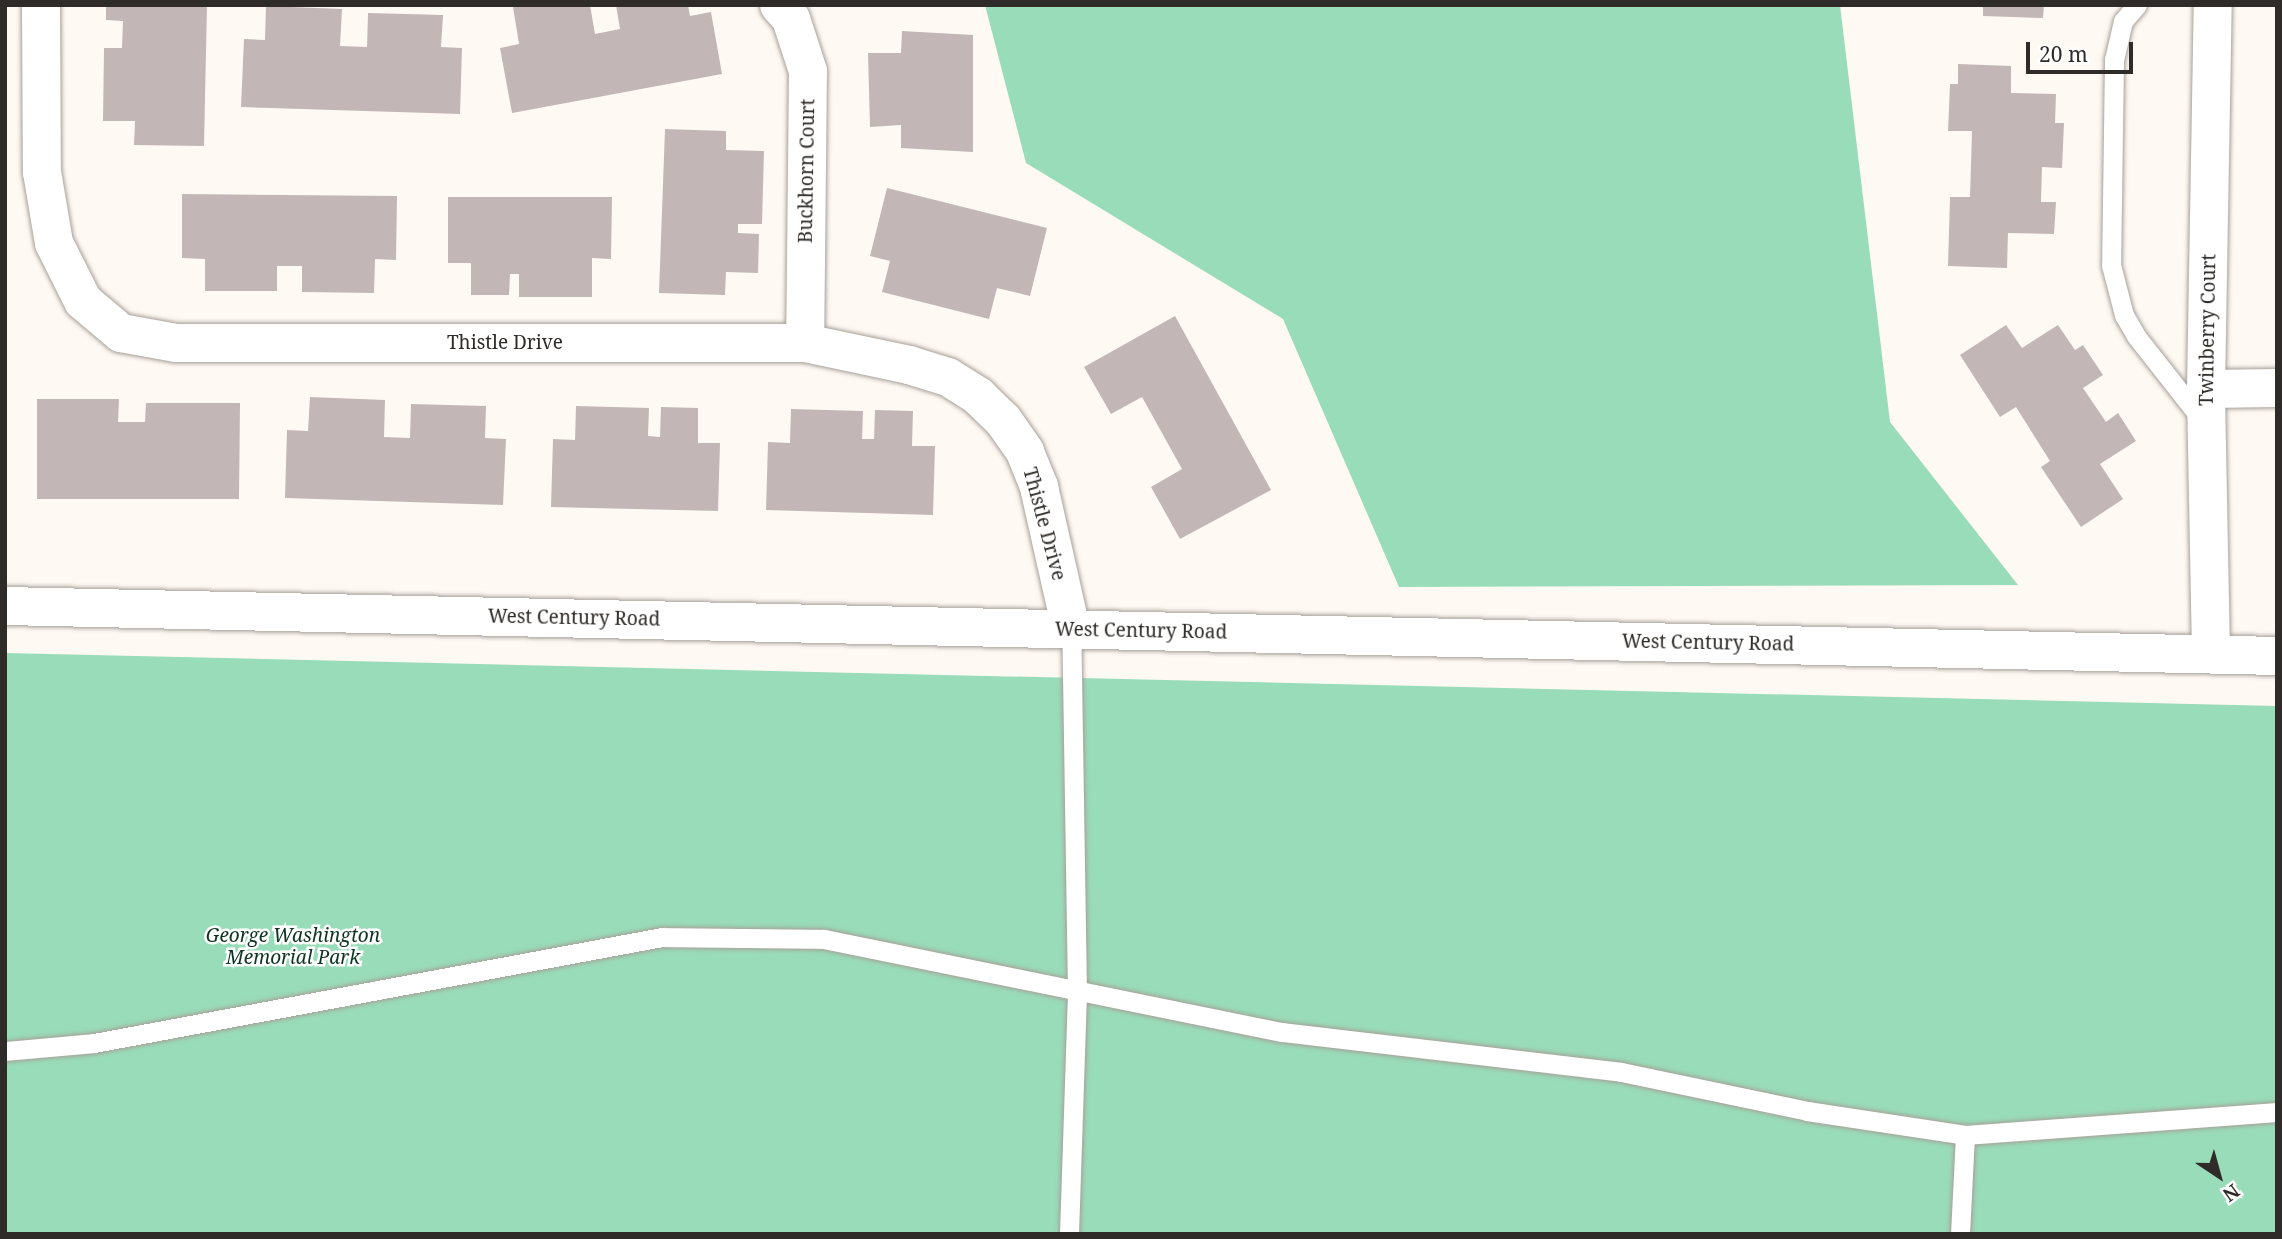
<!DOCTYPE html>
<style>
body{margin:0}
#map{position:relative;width:2282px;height:1239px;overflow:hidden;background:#fff9f3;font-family:"Noto Serif",serif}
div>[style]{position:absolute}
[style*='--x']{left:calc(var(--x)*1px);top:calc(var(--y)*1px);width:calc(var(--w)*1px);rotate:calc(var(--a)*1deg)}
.green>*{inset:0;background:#99dcb9}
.building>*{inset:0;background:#c2b7b6}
.roads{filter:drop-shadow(0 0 2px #a7a099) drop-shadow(0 0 2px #a7a099)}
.lane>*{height:19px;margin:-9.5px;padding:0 9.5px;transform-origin:9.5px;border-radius:9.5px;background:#fff}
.street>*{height:38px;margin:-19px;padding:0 19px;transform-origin:19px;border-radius:19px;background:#fff}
.secondary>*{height:38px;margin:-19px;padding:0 19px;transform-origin:19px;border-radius:19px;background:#fff}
span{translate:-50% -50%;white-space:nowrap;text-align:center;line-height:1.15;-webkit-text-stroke:5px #fff;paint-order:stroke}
.street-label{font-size:19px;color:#2e2b28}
.park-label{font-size:19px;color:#0d3322;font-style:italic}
.frame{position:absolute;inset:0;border:7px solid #2e2b28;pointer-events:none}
.north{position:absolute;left:2184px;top:1141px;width:70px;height:70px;-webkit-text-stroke:5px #fff;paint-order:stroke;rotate:144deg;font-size:19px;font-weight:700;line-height:28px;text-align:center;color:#2e2b28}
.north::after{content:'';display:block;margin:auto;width:24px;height:32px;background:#2e2b28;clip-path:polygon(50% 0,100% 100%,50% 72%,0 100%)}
.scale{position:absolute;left:2026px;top:42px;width:107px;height:32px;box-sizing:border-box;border:4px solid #2e2b28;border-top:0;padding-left:9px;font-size:21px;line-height:24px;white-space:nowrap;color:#2e2b28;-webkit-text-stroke:5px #fff;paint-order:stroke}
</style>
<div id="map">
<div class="green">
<div style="clip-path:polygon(985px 5px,1840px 5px,1890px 422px,2018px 585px,1399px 587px,1283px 319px,1026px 163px)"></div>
<div style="clip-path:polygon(5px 653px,2277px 706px,2277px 1234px,5px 1234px)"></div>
</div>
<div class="building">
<div style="clip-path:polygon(106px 5px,207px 5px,204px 146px,134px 145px,135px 121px,103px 121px,104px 48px,122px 48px,123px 21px,106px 20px)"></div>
<div style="clip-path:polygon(590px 5px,595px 34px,620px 29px,616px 5px,688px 5px,690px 16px,711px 12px,722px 74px,512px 113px,500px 48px,519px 44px,513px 7px)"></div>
<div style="clip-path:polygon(1983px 5px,2044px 5px,2043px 18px,1983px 16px)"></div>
<div style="clip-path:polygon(266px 6px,342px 9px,340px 46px,367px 47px,368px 13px,443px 15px,441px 47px,462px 48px,460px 114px,241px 107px,244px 39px,265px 40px)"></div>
<div style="clip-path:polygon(902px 31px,973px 35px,973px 152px,901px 148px,901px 125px,870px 127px,868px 53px,901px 53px)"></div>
<div style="clip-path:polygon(1958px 64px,2011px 66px,2011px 93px,2056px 94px,2055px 123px,2064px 123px,2062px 168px,2042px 167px,2041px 202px,2056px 202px,2054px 234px,2008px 233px,2007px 268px,1948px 266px,1950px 197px,1970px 197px,1972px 131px,1948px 131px,1950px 84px,1958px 84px)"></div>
<div style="clip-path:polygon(665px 129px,726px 131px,726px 150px,764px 151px,762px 224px,738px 224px,738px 233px,759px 234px,758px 273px,726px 272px,725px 295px,659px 293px)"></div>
<div style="clip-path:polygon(887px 188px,1047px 228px,1030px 296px,997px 288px,989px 319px,882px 292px,890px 261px,870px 256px)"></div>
<div style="clip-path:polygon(182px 194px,397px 196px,396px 260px,375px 259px,374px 293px,302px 292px,302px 266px,277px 266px,277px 291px,205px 291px,205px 259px,182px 258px)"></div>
<div style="clip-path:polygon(448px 197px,612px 197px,611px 259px,592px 258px,592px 297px,519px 297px,519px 274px,510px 274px,509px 295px,471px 295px,471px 263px,448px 263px)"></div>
<div style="clip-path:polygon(1175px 316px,1271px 490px,1180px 539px,1151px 487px,1182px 469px,1142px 397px,1111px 414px,1084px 367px)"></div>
<div style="clip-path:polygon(2006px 325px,2022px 348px,2058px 325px,2075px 350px,2083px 345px,2103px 375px,2083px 388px,2106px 422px,2118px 413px,2136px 441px,2100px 464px,2123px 499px,2081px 527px,2041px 467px,2050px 461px,2016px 407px,2000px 417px,1960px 355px)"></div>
<div style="clip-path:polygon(310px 397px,385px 400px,384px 437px,410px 438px,411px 404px,486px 406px,485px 438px,506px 439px,503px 505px,285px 498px,287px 430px,308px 431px)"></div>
<div style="clip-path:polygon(37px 399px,119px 399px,118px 422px,145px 422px,146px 403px,240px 403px,239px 499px,37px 499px)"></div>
<div style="clip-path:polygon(576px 406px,649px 408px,648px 436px,660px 437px,661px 407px,698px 408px,698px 443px,720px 443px,718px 511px,551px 507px,553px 439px,575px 440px)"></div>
<div style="clip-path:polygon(791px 409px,863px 411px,862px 439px,874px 439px,875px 410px,913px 411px,912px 446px,935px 446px,933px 515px,766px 510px,768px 442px,790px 443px)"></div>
</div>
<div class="roads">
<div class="lane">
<div style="--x:2137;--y:5;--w:21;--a:131"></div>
<div style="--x:2123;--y:21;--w:39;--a:103"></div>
<div style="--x:2114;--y:59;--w:206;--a:90.8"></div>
<div style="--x:2111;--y:265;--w:52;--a:75.4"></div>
<div style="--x:2124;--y:315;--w:24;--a:60"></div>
<div style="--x:2136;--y:336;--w:108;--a:51.8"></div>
<div style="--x:5;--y:1051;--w:89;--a:-5.1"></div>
<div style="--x:94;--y:1043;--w:578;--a:-10.57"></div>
<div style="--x:662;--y:937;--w:162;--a:0.7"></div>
<div style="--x:824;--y:939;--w:467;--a:11.5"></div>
<div style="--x:1282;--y:1032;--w:341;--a:6.7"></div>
<div style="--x:1621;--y:1072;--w:190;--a:11.8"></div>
<div style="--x:1807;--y:1111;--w:160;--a:8.6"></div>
<div style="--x:1965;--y:1135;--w:313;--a:-4.2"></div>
<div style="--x:1069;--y:1234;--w:242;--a:-88.1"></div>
<div style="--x:1077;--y:992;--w:363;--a:-90.9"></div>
<div style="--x:1960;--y:1234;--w:99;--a:-87.1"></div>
</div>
<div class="street">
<div style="--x:41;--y:5;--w:167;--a:89.7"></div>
<div style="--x:42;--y:172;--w:72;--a:80.4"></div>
<div style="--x:54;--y:243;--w:65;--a:63.4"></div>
<div style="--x:83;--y:301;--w:50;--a:40.1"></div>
<div style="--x:121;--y:333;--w:56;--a:10.3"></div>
<div style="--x:176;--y:343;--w:629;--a:0"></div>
<div style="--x:805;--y:343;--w:106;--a:11.9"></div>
<div style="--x:909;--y:365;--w:41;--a:17.1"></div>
<div style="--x:948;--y:377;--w:36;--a:32"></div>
<div style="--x:978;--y:396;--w:35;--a:44"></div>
<div style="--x:1003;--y:420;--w:39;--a:55"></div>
<div style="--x:1025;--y:452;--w:38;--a:68"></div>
<div style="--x:1039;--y:487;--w:146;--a:77.3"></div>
<div style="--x:779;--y:5;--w:18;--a:49"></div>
<div style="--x:791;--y:19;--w:55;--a:71.9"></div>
<div style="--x:808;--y:71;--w:272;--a:90.6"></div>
<div style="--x:2206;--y:389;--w:71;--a:-0.8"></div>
<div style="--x:2211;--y:654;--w:265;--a:-91.1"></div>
<div style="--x:2206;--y:389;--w:384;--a:-89"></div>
</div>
<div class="secondary">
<div style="--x:5;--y:606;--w:2273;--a:1.26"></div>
</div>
</div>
<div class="street-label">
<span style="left:807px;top:171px;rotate:-89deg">Buckhorn Court</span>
<span style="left:2208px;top:330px;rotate:-89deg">Twinberry Court</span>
<span style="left:505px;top:343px">Thistle Drive</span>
<span style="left:1044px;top:524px;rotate:75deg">Thistle Drive</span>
<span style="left:574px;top:618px;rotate:1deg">West Century Road</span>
<span style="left:1141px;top:631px;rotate:1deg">West Century Road</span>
<span style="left:1708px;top:643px;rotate:1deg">West Century Road</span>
</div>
<div class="park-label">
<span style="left:293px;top:947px">George Washington<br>Memorial Park</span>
</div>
<div class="frame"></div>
<div class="north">N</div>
<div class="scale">20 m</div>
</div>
